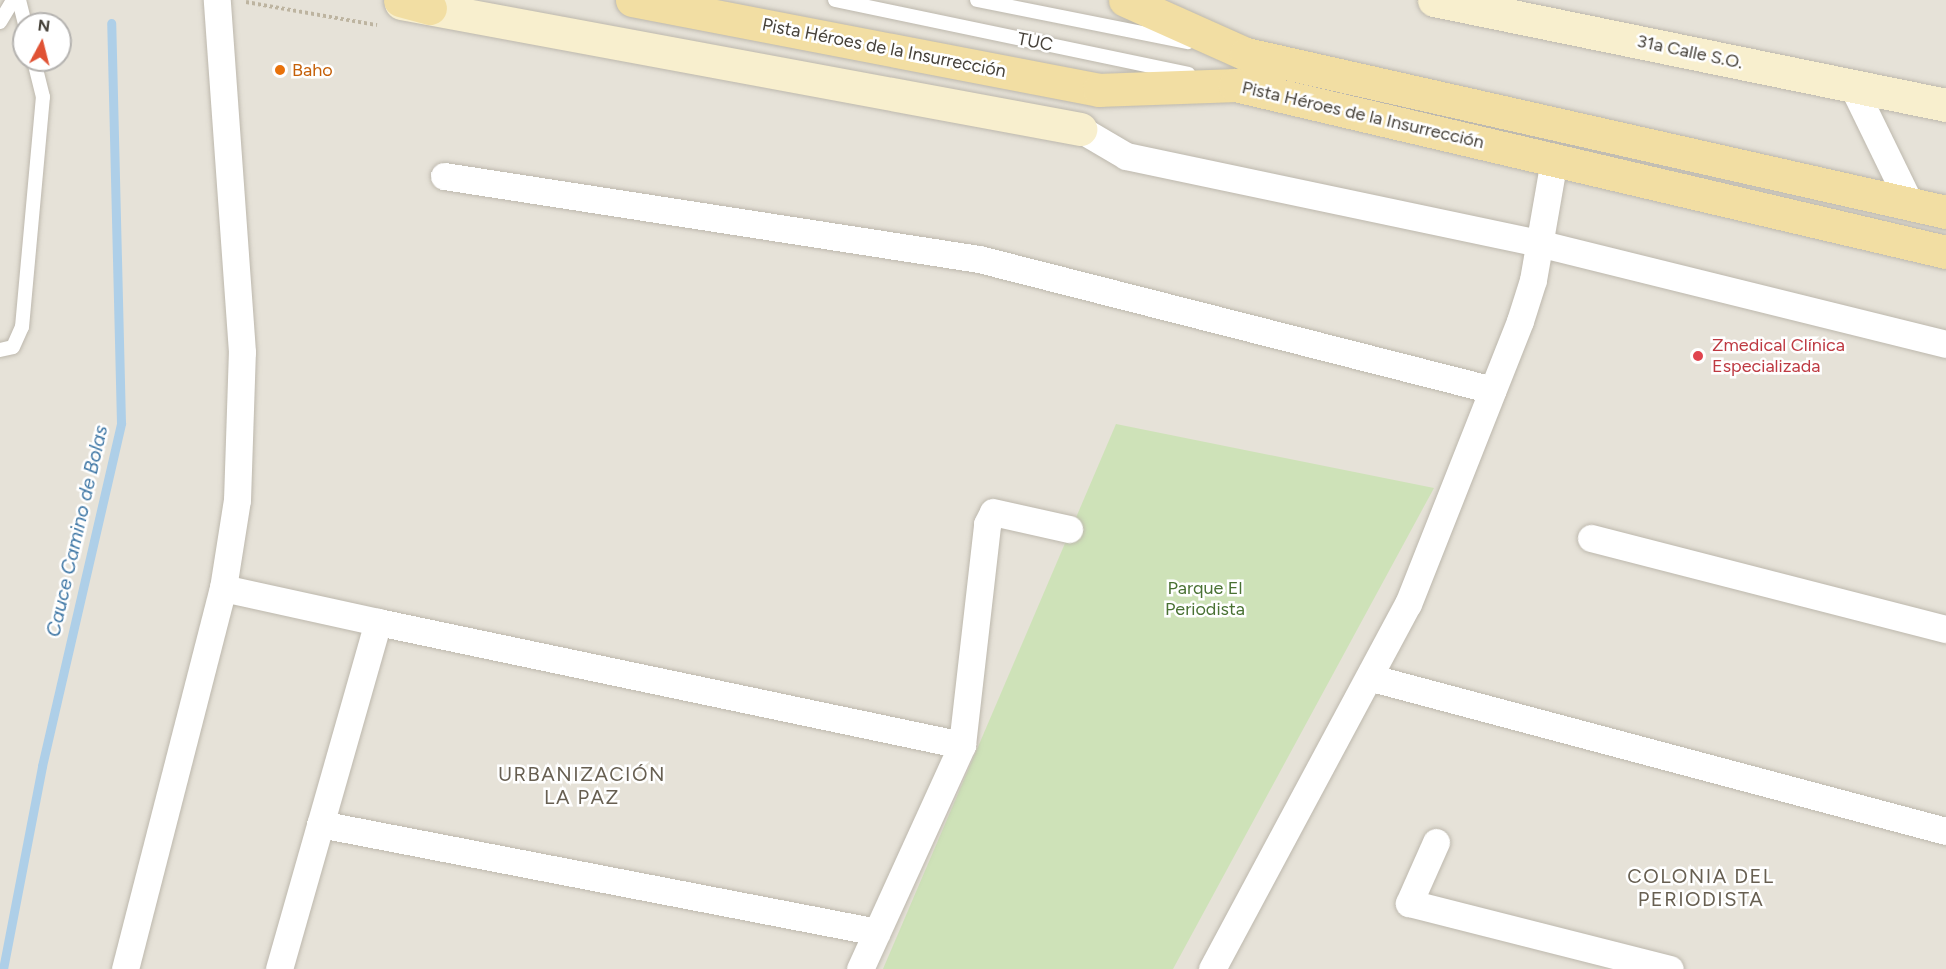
<!DOCTYPE html>
<meta charset="utf-8">
<style>
body{margin:0}
#map{position:relative;width:1946px;height:969px;overflow:hidden;background:#f3f0ea;font-family:Figtree,sans-serif}
div>[style]{position:absolute}
[style*='--x']{left:calc(var(--x)*1px);top:calc(var(--y)*1px);width:calc(var(--w)*1px);rotate:calc(var(--a)*1deg)}
.residential>*{inset:0;background:#e6e2d8}
.green>*{inset:0;background:#cee2b8}
.stream>*{height:9px;margin:-4.5px;padding:0 4.5px;transform-origin:4.5px;border-radius:4.5px;background:#aecfe8}
.path>*{height:4px;margin-top:-2px;transform-origin:0;background:repeating-linear-gradient(90deg,#bdb4a0 0 3px,transparent 0 6px)}
.roads{filter:drop-shadow(0 0 2px #bdb8ad) drop-shadow(0 0 2px #bdb8ad)}
.lane>*{height:14px;margin:-7px;padding:0 7px;transform-origin:7px;border-radius:7px;background:#fff}
.street>*{height:27px;margin:-13.5px;padding:0 13.5px;transform-origin:13.5px;border-radius:13.5px;background:#fff}
.secondary>*{height:33px;margin:-16.5px;padding:0 16.5px;transform-origin:16.5px;border-radius:16.5px;background:#f8efce}
.primary>*{height:33px;margin:-16.5px;padding:0 16.5px;transform-origin:16.5px;border-radius:16.5px;background:#f2dea3}
.dots>*{width:16px;height:16px;translate:-50% -50%;box-sizing:border-box;border:3px solid #fff;border-radius:50%}
span{translate:-50% -50%;white-space:nowrap;text-align:center;line-height:1.15;-webkit-text-stroke:5px #fff;paint-order:stroke}
.street-label{font-size:18px;color:#464139}
.food-label{font-size:18px;color:#c56008}
.left{translate:0 -50%;text-align:left}
.health-label{font-size:18px;color:#be3a42}
.park-label{font-size:18px;color:#497133}
.water-label{font-size:20px;color:#3f77a5;font-style:italic}
.neighbourhood-label{font-size:20px;color:#675f51;letter-spacing:1.5px}
.north{position:absolute;left:12px;top:12px;width:60px;height:60px;box-sizing:border-box;background:#fff;border:2px solid #b5b3b0;border-radius:50%;rotate:7deg;font-size:16px;font-weight:700;line-height:24px;text-align:center;color:#464139}
.north::after{content:'';display:block;margin:auto;width:21px;height:27px;background:#e05234;clip-path:polygon(50% 0,100% 100%,50% 72%,0 100%)}
</style>
<div id="map">
<div class="residential">
<div style="clip-path:polygon(evenodd,0 0,1946px 0,1946px 969px,0 969px,0 0,24px 24px,60px 24px,60px 60px,24px 60px,24px 24px)"></div>
</div>
<div class="green">
<div style="clip-path:polygon(1116px 424px,1434px 488px,1173px 969px,883px 969px)"></div>
</div>
<div class="stream">
<div style="--x:3;--y:969;--w:207;--a:-79.1"></div>
<div style="--x:42;--y:766;--w:352;--a:-77"></div>
<div style="--x:121;--y:423;--w:400;--a:-91.4"></div>
</div>
<div class="path">
<div style="--x:246;--y:2;--w:133;--a:10"></div>
</div>
<div class="roads">
<div class="lane">
<div style="--x:19;--y:0;--w:25;--a:76"></div>
<div style="--x:835;--y:0;--w:361;--a:11.8"></div>
<div style="--x:977;--y:0;--w:215;--a:11.3"></div>
<div style="--x:0;--y:22;--w:26;--a:-59"></div>
<div style="--x:0;--y:350;--w:13;--a:-13"></div>
<div style="--x:13;--y:347;--w:22;--a:-66"></div>
<div style="--x:22;--y:327;--w:231;--a:-84.8"></div>
<div style="--x:43;--y:97;--w:38;--a:-104"></div>
</div>
<div class="street">
<div style="--x:1852;--y:85;--w:132;--a:64"></div>
<div style="--x:1080;--y:129;--w:53;--a:30.4"></div>
<div style="--x:1126;--y:156;--w:421;--a:11.9"></div>
<div style="--x:1538;--y:243;--w:420;--a:13.9"></div>
<div style="--x:444;--y:176;--w:541;--a:8.82"></div>
<div style="--x:979;--y:259;--w:530;--a:14.3"></div>
<div style="--x:1591;--y:538;--w:366;--a:14.4"></div>
<div style="--x:223;--y:588;--w:159;--a:12.4"></div>
<div style="--x:1372;--y:678;--w:594;--a:14.93"></div>
<div style="--x:320;--y:824;--w:567;--a:10.97"></div>
<div style="--x:1436;--y:842;--w:67;--a:113.9"></div>
<div style="--x:1409;--y:903;--w:269;--a:14.2"></div>
<div style="--x:125;--y:969;--w:393;--a:-75.6"></div>
<div style="--x:223;--y:588;--w:89;--a:-81"></div>
<div style="--x:237;--y:500;--w:148;--a:-88.1"></div>
<div style="--x:242;--y:352;--w:353;--a:-94.1"></div>
<div style="--x:279;--y:969;--w:361;--a:-74.1"></div>
<div style="--x:378;--y:622;--w:597;--a:11.89"></div>
<div style="--x:860;--y:969;--w:246;--a:-65.5"></div>
<div style="--x:962;--y:745;--w:222;--a:-83.5"></div>
<div style="--x:987;--y:524;--w:13;--a:-63"></div>
<div style="--x:993;--y:512;--w:78;--a:12.6"></div>
<div style="--x:1212;--y:969;--w:414;--a:-61.8"></div>
<div style="--x:1408;--y:604;--w:304;--a:-68.4"></div>
<div style="--x:1520;--y:321;--w:43;--a:-72.4"></div>
<div style="--x:1533;--y:280;--w:122;--a:-80.1"></div>
</div>
<div class="secondary">
<div style="--x:1434;--y:0;--w:523;--a:11.59"></div>
<div style="--x:401;--y:3;--w:691;--a:10.51"></div>
</div>
<div class="primary">
<div style="--x:400;--y:0;--w:31;--a:15"></div>
<div style="--x:632;--y:0;--w:476;--a:10.9"></div>
<div style="--x:1099;--y:90;--w:136;--a:-2.1"></div>
<div style="--x:1235;--y:85;--w:730;--a:13.22"></div>
<div style="--x:1125;--y:0;--w:133;--a:24.1"></div>
<div style="--x:1246;--y:54;--w:718;--a:12.72"></div>
</div>
</div>
<div class="dots">
<div style="left:280px;top:70px;background:#e8710a"></div>
<div style="left:1698px;top:356px;background:#e0444e"></div>
</div>
<div class="street-label">
<span style="left:1035px;top:42px;rotate:11deg">TUC</span>
<span style="left:884px;top:48px;rotate:11deg">Pista Héroes de la Insurrección</span>
<span style="left:1690px;top:52px;rotate:12deg">31a Calle S.O.</span>
<span style="left:1363px;top:115px;rotate:13deg">Pista Héroes de la Insurrección</span>
</div>
<div class="food-label">
<span class="left" style="left:292px;top:70px">Baho</span>
</div>
<div class="health-label">
<span class="left" style="left:1712px;top:356px">Zmedical Clínica<br>Especializada</span>
</div>
<div class="park-label">
<span style="left:1205px;top:599px">Parque El<br>Periodista</span>
</div>
<div class="water-label">
<span style="left:77px;top:531px;rotate:-77deg">Cauce Camino de Bolas</span>
</div>
<div class="neighbourhood-label">
<span style="left:582px;top:786px">URBANIZACIÓN<br>LA PAZ</span>
<span style="left:1701px;top:888px">COLONIA DEL<br>PERIODISTA</span>
</div>
<div class="north">N</div>
</div>
